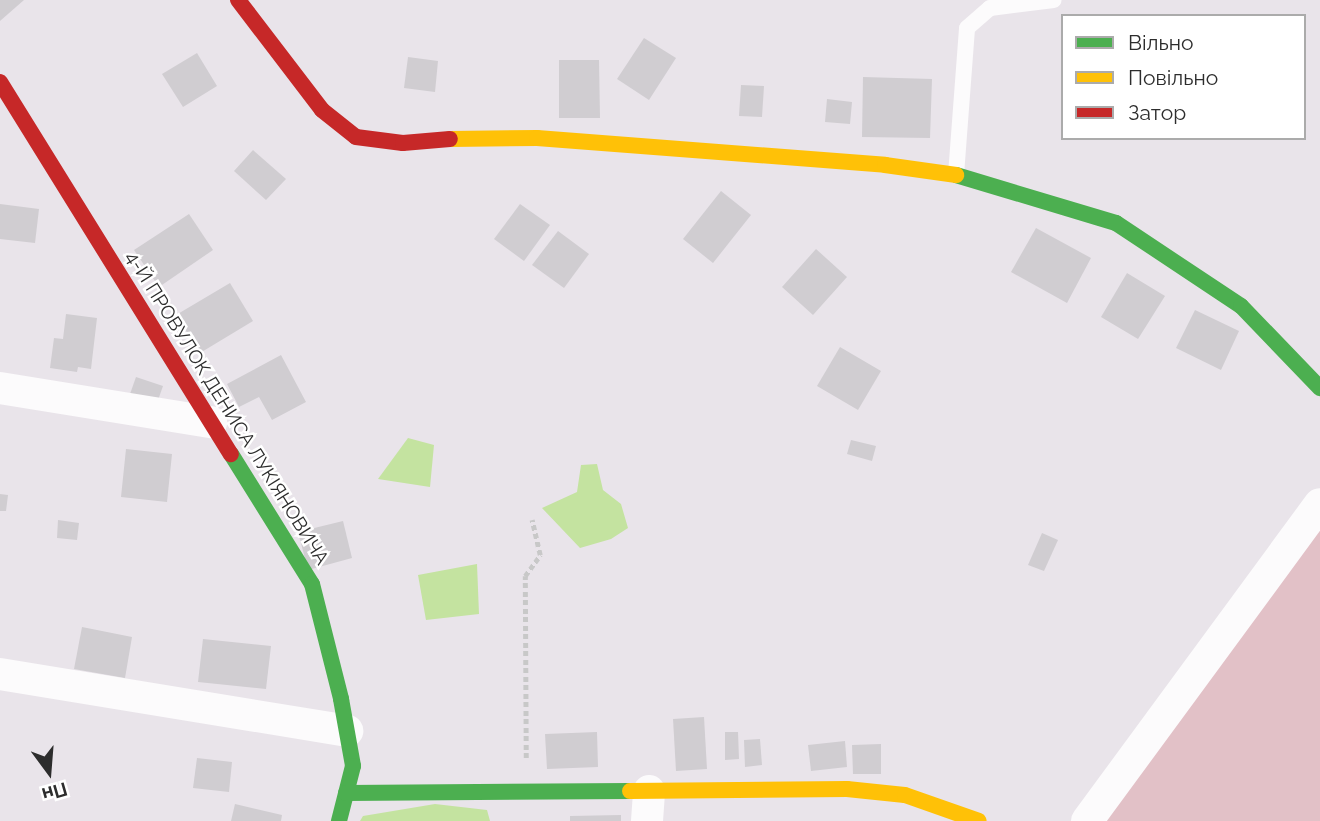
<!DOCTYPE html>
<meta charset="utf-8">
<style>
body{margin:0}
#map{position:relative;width:1320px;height:821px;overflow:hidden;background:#e9e4ea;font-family:Raleway,sans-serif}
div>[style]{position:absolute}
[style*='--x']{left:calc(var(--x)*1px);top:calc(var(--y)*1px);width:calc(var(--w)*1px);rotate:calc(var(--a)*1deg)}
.green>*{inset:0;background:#e2c1c7}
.water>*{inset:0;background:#c4e3a0}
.building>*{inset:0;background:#d0cdd1}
.path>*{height:4.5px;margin-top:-2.25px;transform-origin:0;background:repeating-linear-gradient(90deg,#c8c8c8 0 5px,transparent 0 8.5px)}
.lane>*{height:16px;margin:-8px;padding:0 8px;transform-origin:8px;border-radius:8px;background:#fcfbfc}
.street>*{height:32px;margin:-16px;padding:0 16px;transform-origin:16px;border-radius:16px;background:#fcfbfc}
.fast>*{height:16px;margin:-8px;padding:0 8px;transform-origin:8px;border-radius:8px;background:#4caf50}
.slow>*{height:16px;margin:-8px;padding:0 8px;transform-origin:8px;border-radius:8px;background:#ffc107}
.jam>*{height:16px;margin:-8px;padding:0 8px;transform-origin:8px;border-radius:8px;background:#c62828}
span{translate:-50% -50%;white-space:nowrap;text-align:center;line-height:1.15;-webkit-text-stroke:5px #fff;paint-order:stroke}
.street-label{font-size:19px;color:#2d2d2d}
.legend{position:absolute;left:1061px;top:14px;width:245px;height:126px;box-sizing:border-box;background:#fff;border:2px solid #ababab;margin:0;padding:9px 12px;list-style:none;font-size:21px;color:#2d2d2d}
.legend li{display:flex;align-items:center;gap:14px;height:35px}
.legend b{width:35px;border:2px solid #ababab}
.north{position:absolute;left:14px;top:737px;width:70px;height:70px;-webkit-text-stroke:5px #fff;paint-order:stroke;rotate:164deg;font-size:19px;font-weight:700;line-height:28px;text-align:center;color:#2d2d2d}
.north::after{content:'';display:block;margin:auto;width:24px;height:32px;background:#2d2d2d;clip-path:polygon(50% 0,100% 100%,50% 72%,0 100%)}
</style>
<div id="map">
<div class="green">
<div style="clip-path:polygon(1320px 527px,1320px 821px,1098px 821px)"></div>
</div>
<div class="water">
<div style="clip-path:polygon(408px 438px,434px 445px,430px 487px,378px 479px)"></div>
<div style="clip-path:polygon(597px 464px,603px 490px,621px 504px,628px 528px,611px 539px,580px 548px,542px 508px,577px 492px,581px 465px)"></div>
<div style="clip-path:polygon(477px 564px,479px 614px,426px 620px,418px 575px)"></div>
<div style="clip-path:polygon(435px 804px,487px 810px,490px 821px,360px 821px,363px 816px)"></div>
</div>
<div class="building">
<div style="clip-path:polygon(0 0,24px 0,0 21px)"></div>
<div style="clip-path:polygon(644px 38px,676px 58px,649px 100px,617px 79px)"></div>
<div style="clip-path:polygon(197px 53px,217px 86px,183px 107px,162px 74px)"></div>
<div style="clip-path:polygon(408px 57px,438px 61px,435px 92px,404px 88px)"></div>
<div style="clip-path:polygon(559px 60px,599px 60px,600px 118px,559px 118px)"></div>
<div style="clip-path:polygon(863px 77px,932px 79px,930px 138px,862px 137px)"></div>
<div style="clip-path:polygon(741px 85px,764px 86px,762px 117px,739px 116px)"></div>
<div style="clip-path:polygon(827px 99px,852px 102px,850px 124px,825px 122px)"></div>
<div style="clip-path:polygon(253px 150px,286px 179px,266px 200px,234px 171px)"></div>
<div style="clip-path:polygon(721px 191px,751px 215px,713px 263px,683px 239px)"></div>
<div style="clip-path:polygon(0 204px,39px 209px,35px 243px,0 239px)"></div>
<div style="clip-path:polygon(520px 204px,550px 225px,524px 261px,494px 239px)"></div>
<div style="clip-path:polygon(189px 214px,213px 250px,159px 287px,134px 250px)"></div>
<div style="clip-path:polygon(1036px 228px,1091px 258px,1067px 303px,1011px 272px)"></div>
<div style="clip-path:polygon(558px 231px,589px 254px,564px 288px,532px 265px)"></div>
<div style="clip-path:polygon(816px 249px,847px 277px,813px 315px,782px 287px)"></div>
<div style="clip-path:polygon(1127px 273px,1165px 296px,1138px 339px,1101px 317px)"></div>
<div style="clip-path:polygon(230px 283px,253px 321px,200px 353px,176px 315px)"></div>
<div style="clip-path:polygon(1195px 310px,1239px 331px,1221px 370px,1176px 348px)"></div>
<div style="clip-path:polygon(66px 314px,97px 318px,91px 369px,78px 367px,77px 372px,50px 368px,54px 338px,63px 339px)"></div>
<div style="clip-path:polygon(840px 347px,881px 371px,858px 410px,817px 386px)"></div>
<div style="clip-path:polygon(281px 355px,306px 402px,272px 420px,259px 397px,239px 407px,227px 384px)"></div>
<div style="clip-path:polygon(136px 377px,163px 386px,157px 403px,130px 394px)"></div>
<div style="clip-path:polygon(851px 440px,876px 446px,872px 461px,847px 454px)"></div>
<div style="clip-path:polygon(126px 449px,172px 454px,167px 502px,121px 497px)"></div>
<div style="clip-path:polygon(0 494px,8px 495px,6px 511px,0 511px)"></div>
<div style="clip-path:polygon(58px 520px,79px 523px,77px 540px,57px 538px)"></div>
<div style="clip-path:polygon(343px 521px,352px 558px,308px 570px,298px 532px)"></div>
<div style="clip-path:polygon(1042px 533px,1058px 540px,1044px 571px,1028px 565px)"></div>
<div style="clip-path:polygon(82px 627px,132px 637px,125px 678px,74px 669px)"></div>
<div style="clip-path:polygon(203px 639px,271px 646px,266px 689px,198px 682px)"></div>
<div style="clip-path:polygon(704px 717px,707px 769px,676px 771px,673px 719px)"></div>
<div style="clip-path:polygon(597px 732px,598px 767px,547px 769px,545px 734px)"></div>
<div style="clip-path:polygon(725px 732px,738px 732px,739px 759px,725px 760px)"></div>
<div style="clip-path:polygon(760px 739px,762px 765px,745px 767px,744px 740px)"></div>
<div style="clip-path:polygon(845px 741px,847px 767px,811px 771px,808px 745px)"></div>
<div style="clip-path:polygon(881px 744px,881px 774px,853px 774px,852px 745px)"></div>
<div style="clip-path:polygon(197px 758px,232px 762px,229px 792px,193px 788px)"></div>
<div style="clip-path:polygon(235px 804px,282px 815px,281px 821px,231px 821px)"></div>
<div style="clip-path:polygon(621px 815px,621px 821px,570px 821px,570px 816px)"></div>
</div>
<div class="path">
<div style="--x:526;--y:758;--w:182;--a:-90.3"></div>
<div style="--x:525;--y:576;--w:26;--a:-54"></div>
<div style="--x:540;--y:555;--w:36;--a:-103"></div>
</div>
<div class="lane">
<div style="--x:956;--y:175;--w:147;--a:-85.7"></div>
<div style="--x:967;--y:28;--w:30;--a:-41"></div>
<div style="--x:990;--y:8;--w:64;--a:-7.1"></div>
</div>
<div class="street">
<div style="--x:0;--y:388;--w:214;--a:9.2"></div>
<div style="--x:0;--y:674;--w:352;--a:9.3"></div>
<div style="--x:647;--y:821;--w:30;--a:-86"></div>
<div style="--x:1087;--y:821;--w:393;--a:-53.7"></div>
</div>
<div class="fast">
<div style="--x:956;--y:175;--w:167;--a:16.7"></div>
<div style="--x:1116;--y:223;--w:150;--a:33.6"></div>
<div style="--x:1241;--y:306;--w:114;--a:46.1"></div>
<div style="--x:231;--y:454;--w:153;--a:58.1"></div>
<div style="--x:312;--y:584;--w:119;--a:75.8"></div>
<div style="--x:341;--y:699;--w:68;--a:79.8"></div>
<div style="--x:353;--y:766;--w:57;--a:104.3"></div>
<div style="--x:346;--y:793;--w:284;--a:-0.4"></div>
</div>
<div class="slow">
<div style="--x:450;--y:139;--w:87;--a:-0.7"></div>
<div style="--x:537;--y:138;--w:349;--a:4.4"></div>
<div style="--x:885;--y:165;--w:72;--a:8"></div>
<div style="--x:630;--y:791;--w:217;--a:-0.5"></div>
<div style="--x:847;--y:789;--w:58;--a:5.9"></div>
<div style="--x:905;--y:795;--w:78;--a:19.4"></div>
</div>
<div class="jam">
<div style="--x:238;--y:0;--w:138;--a:52.6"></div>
<div style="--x:322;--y:110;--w:43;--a:38.5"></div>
<div style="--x:356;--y:137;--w:47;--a:7.3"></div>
<div style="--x:403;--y:143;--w:47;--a:-4.9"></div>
<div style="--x:0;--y:82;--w:438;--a:58.2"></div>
</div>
<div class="street-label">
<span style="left:227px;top:408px;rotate:58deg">4-Й ПРОВУЛОК ДЕНИСА ЛУКІЯНОВИЧА</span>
</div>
<ul class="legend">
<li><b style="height:9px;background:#4caf50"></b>Вільно</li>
<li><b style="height:9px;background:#ffc107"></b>Повільно</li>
<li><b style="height:9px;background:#c62828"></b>Затор</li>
</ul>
<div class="north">Пн</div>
</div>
